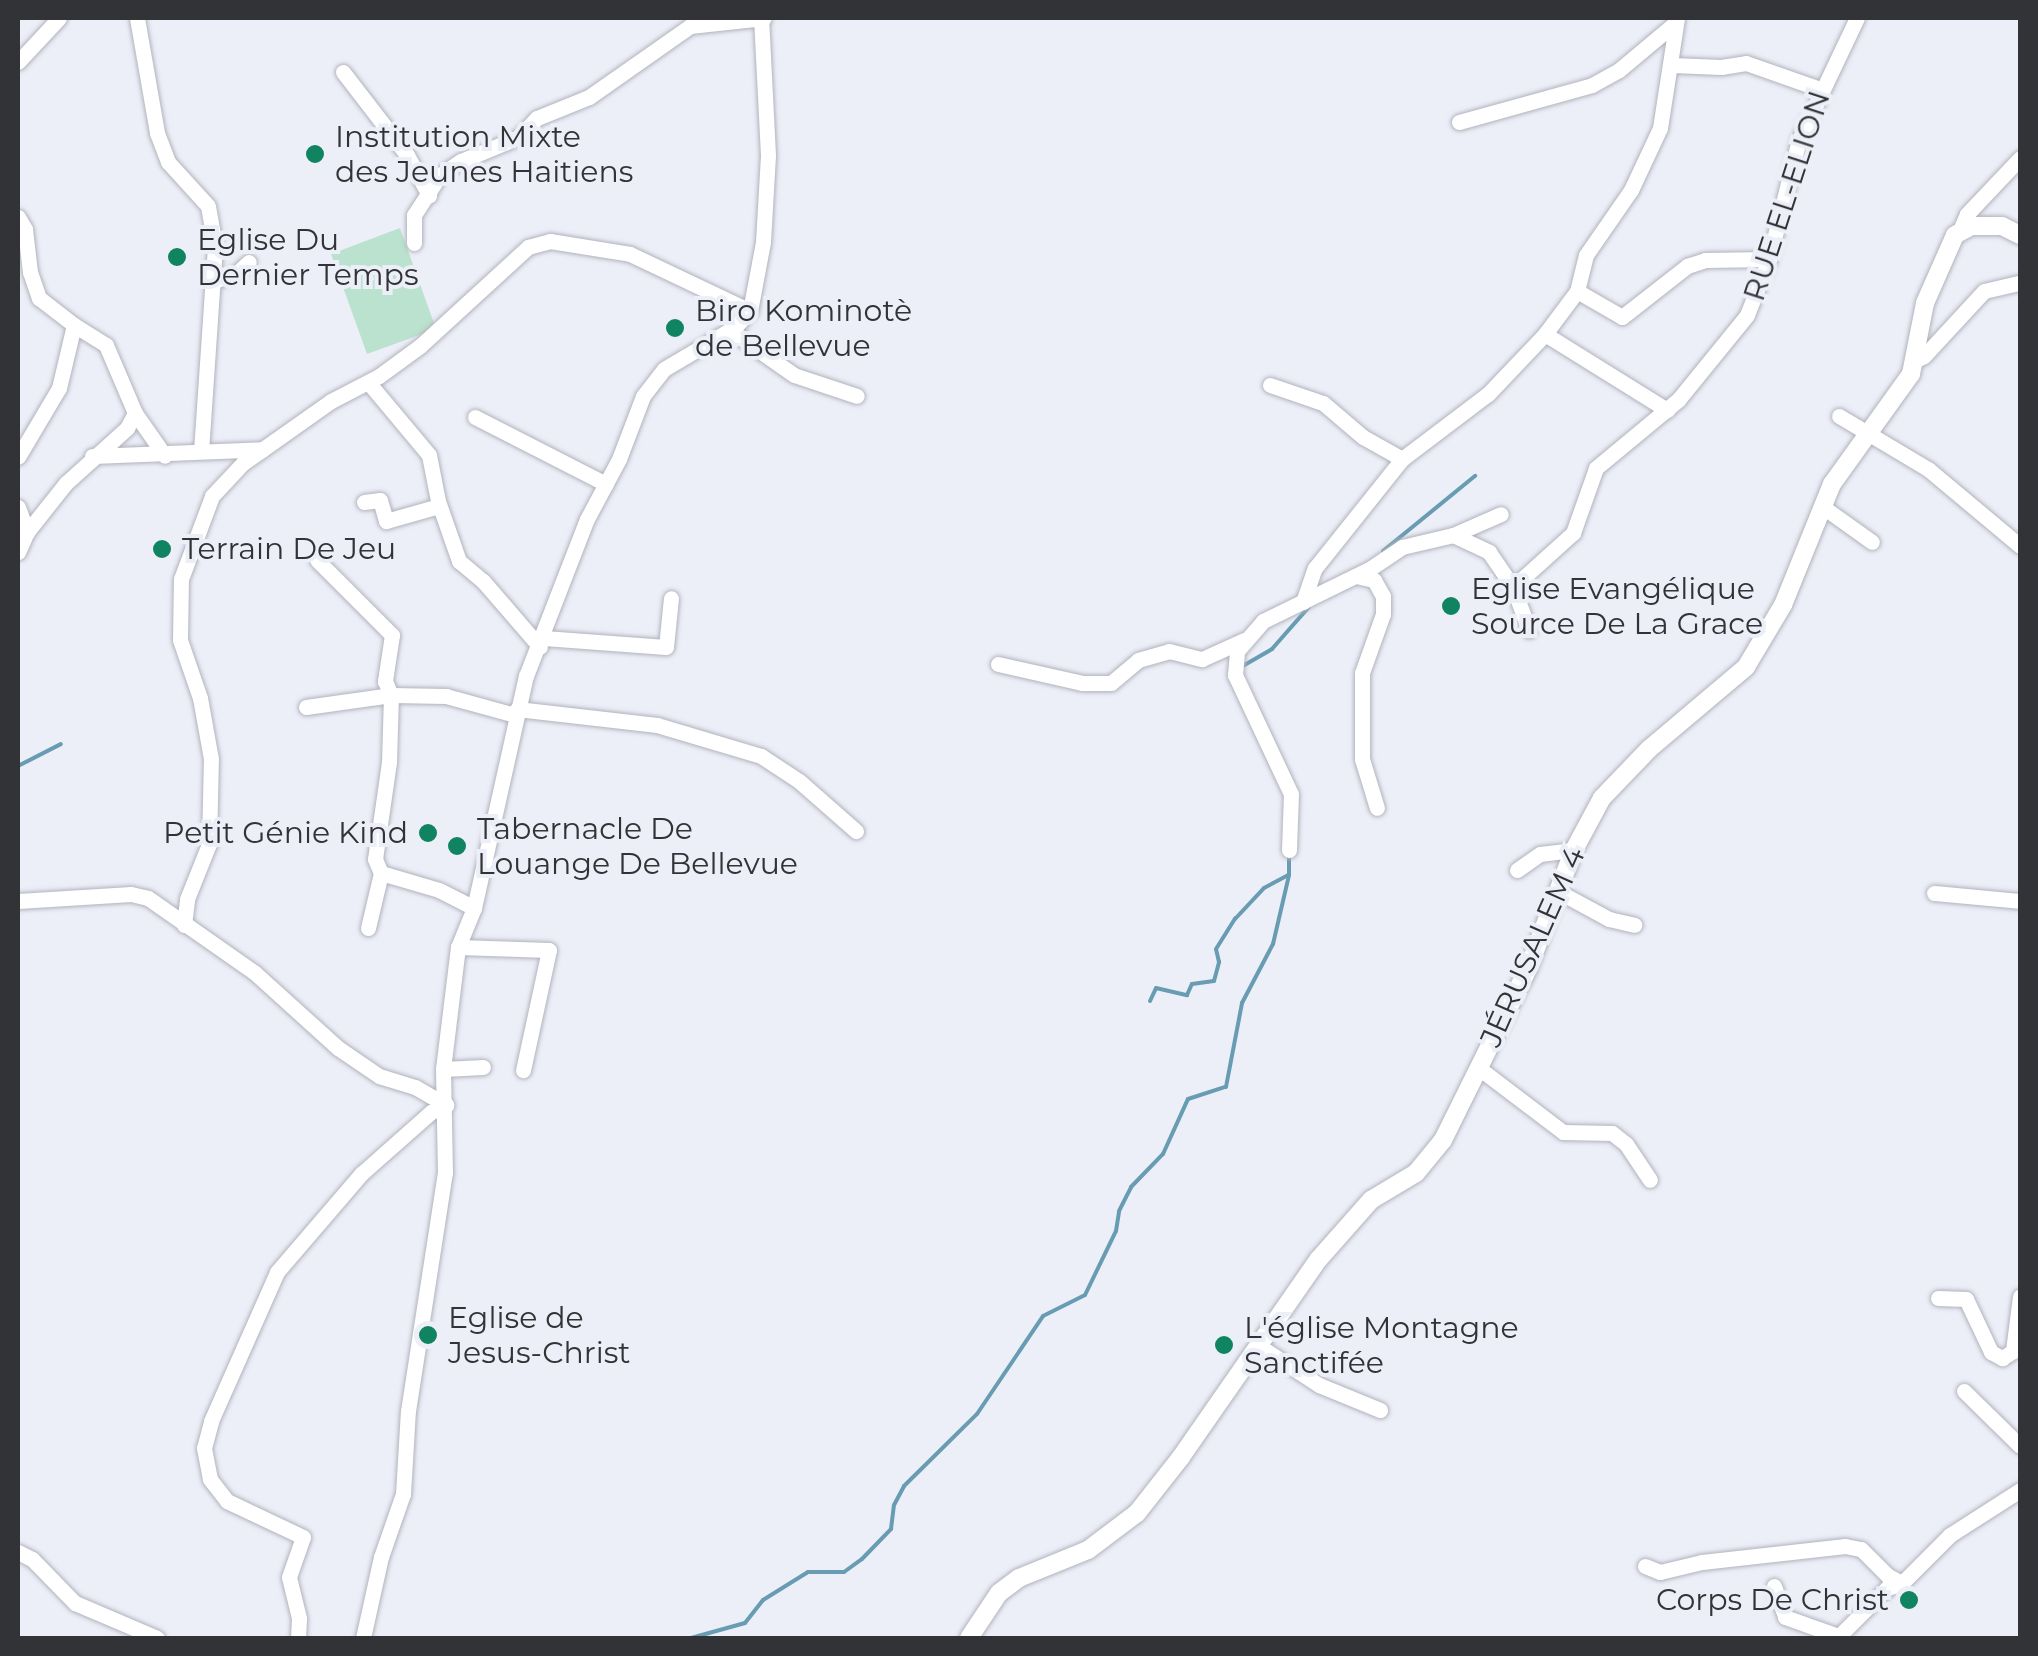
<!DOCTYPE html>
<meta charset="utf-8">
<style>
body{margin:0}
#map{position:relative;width:2038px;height:1656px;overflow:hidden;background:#edeff8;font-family:Montserrat,sans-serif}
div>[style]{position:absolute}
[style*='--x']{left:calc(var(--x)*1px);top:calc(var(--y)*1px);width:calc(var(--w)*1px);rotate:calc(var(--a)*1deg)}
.green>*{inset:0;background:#bbe2ce}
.stream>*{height:4px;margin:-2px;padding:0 2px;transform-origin:2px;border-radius:2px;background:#689cb3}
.roads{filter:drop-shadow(0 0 2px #b1b3bc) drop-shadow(0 0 2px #b1b3bc)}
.minor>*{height:15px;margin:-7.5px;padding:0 7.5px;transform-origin:7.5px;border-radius:7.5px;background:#fff}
.tertiary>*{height:18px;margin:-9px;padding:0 9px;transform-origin:9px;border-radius:9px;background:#fff}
.dots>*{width:28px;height:28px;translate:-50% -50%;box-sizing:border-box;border:5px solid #edeff8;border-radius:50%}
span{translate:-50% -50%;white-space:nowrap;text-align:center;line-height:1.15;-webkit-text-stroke:8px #edeff8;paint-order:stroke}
.poi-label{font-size:30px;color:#323336}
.left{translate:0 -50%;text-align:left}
.right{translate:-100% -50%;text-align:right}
.street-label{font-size:30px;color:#323336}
.frame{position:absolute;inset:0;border:20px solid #323336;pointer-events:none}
</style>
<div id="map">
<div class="green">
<div style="clip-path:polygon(400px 228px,436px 329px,367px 354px,331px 254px)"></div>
</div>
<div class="stream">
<div style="--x:1383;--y:551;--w:119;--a:-39.2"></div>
<div style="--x:1241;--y:667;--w:36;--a:-30"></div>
<div style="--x:1272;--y:649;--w:55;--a:-48.7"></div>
<div style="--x:18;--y:766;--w:48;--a:-27.1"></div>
<div style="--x:1150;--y:1001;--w:14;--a:-65"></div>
<div style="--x:1156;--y:988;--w:32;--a:13"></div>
<div style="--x:1187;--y:995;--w:12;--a:-66"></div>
<div style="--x:1192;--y:984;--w:22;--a:-8"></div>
<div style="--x:1214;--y:981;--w:20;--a:-75"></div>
<div style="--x:1219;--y:962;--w:13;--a:-103"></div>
<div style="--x:1216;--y:949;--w:36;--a:-58"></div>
<div style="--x:1235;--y:919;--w:42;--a:-46.9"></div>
<div style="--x:1264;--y:888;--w:27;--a:-28"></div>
<div style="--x:691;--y:1638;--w:56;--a:-15.5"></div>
<div style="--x:745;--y:1623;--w:29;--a:-52"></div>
<div style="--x:763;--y:1600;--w:53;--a:-31.9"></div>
<div style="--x:808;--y:1572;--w:36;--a:0"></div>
<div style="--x:844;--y:1572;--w:22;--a:-36"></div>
<div style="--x:862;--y:1559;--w:42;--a:-46"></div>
<div style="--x:891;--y:1529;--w:24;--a:-83"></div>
<div style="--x:894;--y:1505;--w:21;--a:-62"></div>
<div style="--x:904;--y:1486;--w:103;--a:-44.6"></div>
<div style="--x:977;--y:1414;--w:118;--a:-56"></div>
<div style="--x:1043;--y:1316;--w:47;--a:-26.6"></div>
<div style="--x:1085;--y:1295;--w:71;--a:-64.2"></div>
<div style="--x:1116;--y:1231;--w:20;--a:-81"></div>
<div style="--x:1119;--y:1211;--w:27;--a:-63"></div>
<div style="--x:1131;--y:1187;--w:46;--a:-45.9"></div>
<div style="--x:1163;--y:1154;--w:60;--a:-65.6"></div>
<div style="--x:1188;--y:1099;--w:40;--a:-18"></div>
<div style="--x:1226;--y:1087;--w:86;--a:-79.2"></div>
<div style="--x:1242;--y:1003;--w:67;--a:-62.3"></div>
<div style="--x:1273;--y:944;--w:71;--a:-76.9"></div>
<div style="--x:1289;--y:875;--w:20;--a:-90"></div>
</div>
<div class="roads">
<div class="minor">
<div style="--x:137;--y:18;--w:117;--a:80.1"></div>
<div style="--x:157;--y:133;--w:31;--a:69"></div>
<div style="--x:168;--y:162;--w:59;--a:47.7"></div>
<div style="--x:208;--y:206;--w:41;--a:80.1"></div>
<div style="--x:215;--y:246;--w:203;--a:93.9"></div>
<div style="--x:18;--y:62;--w:60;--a:-47"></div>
<div style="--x:1672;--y:65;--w:49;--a:2.3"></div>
<div style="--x:1721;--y:67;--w:25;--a:-9"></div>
<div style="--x:1746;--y:63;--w:78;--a:19.4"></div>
<div style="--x:343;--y:72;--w:105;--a:52.4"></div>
<div style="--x:407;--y:155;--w:46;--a:61.2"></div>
<div style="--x:1459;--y:122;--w:138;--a:-15.5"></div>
<div style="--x:1592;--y:85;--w:31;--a:-29"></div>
<div style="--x:1619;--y:70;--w:72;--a:-39.9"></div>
<div style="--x:18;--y:217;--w:14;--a:60"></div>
<div style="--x:25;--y:229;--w:43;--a:83.4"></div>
<div style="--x:30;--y:272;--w:28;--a:71"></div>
<div style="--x:39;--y:298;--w:44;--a:37.6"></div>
<div style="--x:74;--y:325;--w:65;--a:103.4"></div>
<div style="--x:59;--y:388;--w:80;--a:120.7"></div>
<div style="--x:1961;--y:228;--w:15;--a:-67"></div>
<div style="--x:1967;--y:214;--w:77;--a:-46.6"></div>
<div style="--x:414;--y:243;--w:28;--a:-90"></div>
<div style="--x:414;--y:215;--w:48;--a:-57"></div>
<div style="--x:440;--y:175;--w:25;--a:-34"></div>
<div style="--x:461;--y:161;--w:63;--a:-22.5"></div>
<div style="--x:519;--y:137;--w:26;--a:-47"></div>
<div style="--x:537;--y:118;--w:56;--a:-22"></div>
<div style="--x:589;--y:97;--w:123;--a:-35.1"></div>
<div style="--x:690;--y:26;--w:74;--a:-6.2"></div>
<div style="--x:214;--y:281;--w:24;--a:-19"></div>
<div style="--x:237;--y:273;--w:16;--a:-43"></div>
<div style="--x:1577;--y:291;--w:52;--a:30"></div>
<div style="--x:1622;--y:317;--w:83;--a:-38.1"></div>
<div style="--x:1687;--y:266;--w:19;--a:-18"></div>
<div style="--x:1705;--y:260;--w:64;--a:-0.9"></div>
<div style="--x:730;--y:330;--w:78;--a:35.1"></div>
<div style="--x:794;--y:375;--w:66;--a:18.4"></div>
<div style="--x:1545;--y:334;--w:144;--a:31.9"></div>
<div style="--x:1914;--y:361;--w:11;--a:-27"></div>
<div style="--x:1924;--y:356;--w:88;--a:-47.3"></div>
<div style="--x:1984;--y:291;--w:37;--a:-13"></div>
<div style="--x:368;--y:382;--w:95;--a:50.1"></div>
<div style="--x:429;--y:455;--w:47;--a:78.9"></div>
<div style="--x:438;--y:501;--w:64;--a:70.7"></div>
<div style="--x:459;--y:561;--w:31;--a:40"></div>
<div style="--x:483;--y:581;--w:87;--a:49.2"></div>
<div style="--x:1270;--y:385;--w:56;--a:18.8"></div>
<div style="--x:1323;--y:403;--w:52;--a:40.4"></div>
<div style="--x:1363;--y:437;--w:45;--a:29.4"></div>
<div style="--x:135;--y:413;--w:52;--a:55.1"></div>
<div style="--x:1839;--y:416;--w:104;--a:30.8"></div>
<div style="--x:1928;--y:469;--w:120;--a:39.9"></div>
<div style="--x:475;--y:417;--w:147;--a:27.1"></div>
<div style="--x:92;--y:456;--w:171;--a:-2.3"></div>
<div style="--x:263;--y:449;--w:83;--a:-35.2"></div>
<div style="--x:331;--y:401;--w:54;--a:-27.5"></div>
<div style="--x:379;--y:376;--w:51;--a:-36.2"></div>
<div style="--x:420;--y:346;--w:147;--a:-42.5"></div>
<div style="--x:528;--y:247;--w:23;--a:-15"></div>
<div style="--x:550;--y:241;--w:81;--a:9.2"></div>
<div style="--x:630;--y:254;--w:133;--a:25.4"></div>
<div style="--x:364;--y:502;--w:16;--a:-7"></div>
<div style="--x:380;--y:500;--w:22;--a:74"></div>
<div style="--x:386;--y:521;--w:55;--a:-15.8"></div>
<div style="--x:18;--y:507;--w:27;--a:70"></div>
<div style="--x:27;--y:532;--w:22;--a:114"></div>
<div style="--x:1823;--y:507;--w:60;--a:35.5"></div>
<div style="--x:27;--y:532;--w:63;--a:-51.5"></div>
<div style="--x:66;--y:483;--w:82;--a:-42"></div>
<div style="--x:127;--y:428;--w:17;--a:-62"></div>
<div style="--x:135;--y:413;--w:74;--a:-113.1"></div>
<div style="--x:106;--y:345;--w:38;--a:-148"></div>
<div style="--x:1453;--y:535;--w:52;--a:-23.6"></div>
<div style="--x:317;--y:560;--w:106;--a:45"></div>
<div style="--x:392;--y:635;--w:47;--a:98.7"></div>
<div style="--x:385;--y:681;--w:15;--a:67"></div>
<div style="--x:391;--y:695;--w:67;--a:91.7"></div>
<div style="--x:389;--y:762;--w:98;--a:98.2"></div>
<div style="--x:375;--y:859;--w:15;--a:67"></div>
<div style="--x:381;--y:873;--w:60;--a:16.3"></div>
<div style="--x:439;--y:890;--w:39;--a:27"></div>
<div style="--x:1356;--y:576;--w:18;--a:13"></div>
<div style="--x:1374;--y:580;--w:18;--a:61"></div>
<div style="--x:1383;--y:596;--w:18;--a:90"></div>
<div style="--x:1383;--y:614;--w:63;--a:109.6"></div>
<div style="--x:1362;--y:673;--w:86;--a:90"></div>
<div style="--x:1362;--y:759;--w:51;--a:73"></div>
<div style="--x:1513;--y:587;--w:81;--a:-42"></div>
<div style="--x:1573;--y:533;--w:69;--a:-70.5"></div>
<div style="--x:1596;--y:468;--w:107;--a:-39.7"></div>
<div style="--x:1678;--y:400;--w:109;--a:-50.9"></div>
<div style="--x:1747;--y:315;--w:60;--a:-68.6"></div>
<div style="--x:1769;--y:259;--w:123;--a:-75.9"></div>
<div style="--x:1799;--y:140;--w:135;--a:-64.6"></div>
<div style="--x:1303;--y:602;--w:36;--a:-71"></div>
<div style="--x:1315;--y:568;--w:139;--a:-51.4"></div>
<div style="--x:1402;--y:459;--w:108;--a:-37.1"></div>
<div style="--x:1488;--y:394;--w:83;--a:-46.5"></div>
<div style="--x:1545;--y:334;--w:54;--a:-53.3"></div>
<div style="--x:1577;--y:291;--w:37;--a:-76"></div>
<div style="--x:1586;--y:255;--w:79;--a:-55.3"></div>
<div style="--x:1631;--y:190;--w:68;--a:-64.9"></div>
<div style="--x:1660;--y:128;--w:111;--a:-81.2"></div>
<div style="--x:544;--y:638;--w:122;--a:4.2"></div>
<div style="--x:666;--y:647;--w:49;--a:-84.2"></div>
<div style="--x:998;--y:664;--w:86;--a:12.7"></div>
<div style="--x:1082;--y:683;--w:29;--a:0"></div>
<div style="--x:1111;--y:683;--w:35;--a:-40"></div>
<div style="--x:1138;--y:660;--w:32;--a:-16"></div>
<div style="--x:1169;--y:651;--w:34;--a:14"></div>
<div style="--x:1202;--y:659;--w:46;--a:-24.3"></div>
<div style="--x:306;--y:707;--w:86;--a:-8"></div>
<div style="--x:391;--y:695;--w:55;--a:1"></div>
<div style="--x:446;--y:696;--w:72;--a:15.4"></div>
<div style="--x:517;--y:709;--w:141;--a:6.5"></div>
<div style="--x:657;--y:725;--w:109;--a:16.6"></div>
<div style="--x:761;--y:756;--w:45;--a:33.3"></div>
<div style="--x:799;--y:781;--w:76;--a:41.3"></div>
<div style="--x:1289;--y:850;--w:56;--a:-88"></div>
<div style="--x:1291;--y:794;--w:132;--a:-115.2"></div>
<div style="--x:1235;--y:675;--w:24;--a:-85"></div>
<div style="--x:1237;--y:651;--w:40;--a:-49"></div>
<div style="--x:1263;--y:621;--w:120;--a:-26.1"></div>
<div style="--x:1371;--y:568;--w:37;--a:-34"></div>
<div style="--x:1402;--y:547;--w:52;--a:-13.2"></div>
<div style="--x:1453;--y:535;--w:40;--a:25"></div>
<div style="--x:1489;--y:552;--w:42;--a:55.6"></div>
<div style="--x:1513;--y:587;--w:46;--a:69.6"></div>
<div style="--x:1517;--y:870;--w:28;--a:-35"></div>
<div style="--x:1540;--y:854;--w:34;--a:-7"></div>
<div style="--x:1559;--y:892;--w:57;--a:28.4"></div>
<div style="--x:1609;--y:919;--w:26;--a:13"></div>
<div style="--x:1934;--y:893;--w:86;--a:5.3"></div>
<div style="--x:18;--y:901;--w:113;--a:-3.5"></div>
<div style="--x:131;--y:894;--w:17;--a:13"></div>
<div style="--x:148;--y:898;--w:131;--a:35"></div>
<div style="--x:255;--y:973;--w:112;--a:42.1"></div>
<div style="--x:338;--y:1048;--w:50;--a:34.3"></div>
<div style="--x:379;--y:1076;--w:38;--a:17"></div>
<div style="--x:415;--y:1087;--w:36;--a:30"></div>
<div style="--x:184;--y:925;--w:26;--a:-83"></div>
<div style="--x:187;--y:899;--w:59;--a:-68.2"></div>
<div style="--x:209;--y:844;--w:85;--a:-88.7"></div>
<div style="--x:211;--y:759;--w:62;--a:-100.2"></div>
<div style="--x:200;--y:698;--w:61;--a:-109"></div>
<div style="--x:180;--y:640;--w:61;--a:-89.1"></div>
<div style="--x:181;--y:579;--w:89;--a:-69.5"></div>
<div style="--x:212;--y:496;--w:45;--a:-46.8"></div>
<div style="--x:243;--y:463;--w:24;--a:-35"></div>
<div style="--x:368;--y:928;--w:57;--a:-76.7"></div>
<div style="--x:458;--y:947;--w:91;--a:1.9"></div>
<div style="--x:549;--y:950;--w:123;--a:102.2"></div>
<div style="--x:443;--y:1069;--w:40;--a:-2.9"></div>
<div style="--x:1480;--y:1069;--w:104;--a:37.2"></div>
<div style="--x:1563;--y:1132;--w:49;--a:1.2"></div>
<div style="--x:1612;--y:1133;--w:18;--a:38"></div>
<div style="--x:1626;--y:1144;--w:43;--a:56.3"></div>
<div style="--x:1938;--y:1298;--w:28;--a:2"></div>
<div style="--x:1966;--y:1299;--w:59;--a:64.7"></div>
<div style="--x:1991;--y:1352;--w:13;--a:29"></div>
<div style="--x:2002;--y:1358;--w:13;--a:-32"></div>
<div style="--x:2013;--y:1351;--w:55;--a:-82.7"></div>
<div style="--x:1259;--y:1346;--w:72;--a:33"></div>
<div style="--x:1319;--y:1385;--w:66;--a:22.3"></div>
<div style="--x:1964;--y:1391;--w:78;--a:44.5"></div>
<div style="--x:18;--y:1552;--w:16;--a:27"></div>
<div style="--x:32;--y:1559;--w:62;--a:45.7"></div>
<div style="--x:75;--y:1603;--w:89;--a:23.1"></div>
<div style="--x:1645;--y:1566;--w:16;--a:22"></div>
<div style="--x:1660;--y:1572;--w:43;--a:-13.4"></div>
<div style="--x:1702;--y:1562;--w:144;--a:-6.4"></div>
<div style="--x:1845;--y:1546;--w:16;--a:11"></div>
<div style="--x:1861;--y:1549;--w:38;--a:45"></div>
<div style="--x:1888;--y:1576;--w:16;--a:27"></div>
<div style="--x:1774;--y:1586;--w:33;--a:70"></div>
<div style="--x:1785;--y:1617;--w:59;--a:19.7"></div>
<div style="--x:298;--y:1638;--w:20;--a:-87"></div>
<div style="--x:299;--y:1618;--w:42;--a:-103.7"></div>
<div style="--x:289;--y:1577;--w:42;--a:-70.7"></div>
<div style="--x:303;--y:1537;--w:84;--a:-154.7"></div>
<div style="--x:227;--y:1501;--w:28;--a:-128"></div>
<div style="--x:210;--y:1479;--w:32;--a:-101"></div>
<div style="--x:204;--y:1448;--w:28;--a:-75"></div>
<div style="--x:211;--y:1421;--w:163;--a:-66.1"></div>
<div style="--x:277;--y:1272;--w:129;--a:-49.4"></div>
<div style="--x:361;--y:1174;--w:94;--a:-41.5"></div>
<div style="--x:431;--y:1112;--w:17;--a:-25"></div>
<div style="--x:363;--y:1638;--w:83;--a:-77.5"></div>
<div style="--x:381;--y:1557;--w:67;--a:-70.8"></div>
<div style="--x:403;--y:1494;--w:83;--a:-86.6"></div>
<div style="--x:408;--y:1411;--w:241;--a:-81.2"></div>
<div style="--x:445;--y:1173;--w:104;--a:-91.1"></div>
<div style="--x:443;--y:1069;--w:123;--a:-83"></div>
<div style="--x:458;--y:947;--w:42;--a:-67.7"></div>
<div style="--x:474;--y:908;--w:238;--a:-77.4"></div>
<div style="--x:526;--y:676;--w:168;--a:-68.8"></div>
<div style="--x:587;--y:519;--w:68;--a:-61.9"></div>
<div style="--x:619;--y:459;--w:67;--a:-69.1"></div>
<div style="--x:643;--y:396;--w:34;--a:-52"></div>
<div style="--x:664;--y:369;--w:82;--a:-30.6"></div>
<div style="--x:735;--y:327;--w:22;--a:-47"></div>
<div style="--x:750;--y:311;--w:70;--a:-79.3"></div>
<div style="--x:763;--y:242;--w:87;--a:-86.7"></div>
<div style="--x:768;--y:155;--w:137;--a:-92.9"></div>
<div style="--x:1837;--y:1638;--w:71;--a:-45"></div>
<div style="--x:1887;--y:1588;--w:16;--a:-18"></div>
<div style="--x:1902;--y:1583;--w:68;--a:-45"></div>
<div style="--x:1950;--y:1535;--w:83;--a:-32.7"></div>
</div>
<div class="tertiary">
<div style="--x:969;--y:1638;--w:54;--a:-56.3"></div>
<div style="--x:999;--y:1593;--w:25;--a:-37"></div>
<div style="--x:1019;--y:1578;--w:74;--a:-22.1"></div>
<div style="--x:1088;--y:1550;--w:61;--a:-37.1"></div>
<div style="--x:1137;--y:1513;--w:71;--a:-51.8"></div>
<div style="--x:1181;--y:1457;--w:240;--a:-55.2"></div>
<div style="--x:1318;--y:1260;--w:80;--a:-48.5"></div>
<div style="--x:1371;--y:1200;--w:52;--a:-31"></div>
<div style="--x:1416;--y:1173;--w:43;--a:-50.7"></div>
<div style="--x:1443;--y:1140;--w:191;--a:-63.6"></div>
<div style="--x:1528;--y:969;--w:128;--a:-68.9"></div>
<div style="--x:1574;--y:850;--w:59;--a:-61.7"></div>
<div style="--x:1602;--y:798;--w:68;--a:-46.2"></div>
<div style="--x:1649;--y:749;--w:127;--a:-40.2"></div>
<div style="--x:1746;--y:667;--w:72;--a:-59.2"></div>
<div style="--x:1783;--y:605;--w:131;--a:-68"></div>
<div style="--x:1832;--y:484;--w:135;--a:-54.3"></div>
<div style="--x:1911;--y:374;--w:72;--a:-78.8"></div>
<div style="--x:1925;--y:303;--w:74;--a:-66.2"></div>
<div style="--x:1955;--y:235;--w:18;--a:-29"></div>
<div style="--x:1971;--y:226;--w:31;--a:0"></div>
<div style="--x:2002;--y:226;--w:20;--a:27"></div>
</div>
</div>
<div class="dots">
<div style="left:315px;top:154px;background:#108361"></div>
<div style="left:177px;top:257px;background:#108361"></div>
<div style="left:675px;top:328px;background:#108361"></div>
<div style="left:162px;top:549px;background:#108361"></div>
<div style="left:1451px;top:606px;background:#108361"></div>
<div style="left:428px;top:833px;background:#108361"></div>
<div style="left:457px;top:846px;background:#108361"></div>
<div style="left:428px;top:1335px;background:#108361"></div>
<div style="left:1224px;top:1345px;background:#108361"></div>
<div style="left:1909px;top:1600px;background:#108361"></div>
</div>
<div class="poi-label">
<span class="left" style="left:335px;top:154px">Institution Mixte<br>des Jeunes Haitiens</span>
<span class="left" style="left:197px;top:257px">Eglise Du<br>Dernier Temps</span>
<span class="left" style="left:695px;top:328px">Biro Kominotè<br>de Bellevue</span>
<span class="left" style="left:182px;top:549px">Terrain De Jeu</span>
<span class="left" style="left:1471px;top:606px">Eglise Evangélique<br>Source De La Grace</span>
<span class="left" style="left:477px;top:846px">Tabernacle De<br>Louange De Bellevue</span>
<span class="right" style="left:408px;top:833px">Petit Génie Kind</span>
<span class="left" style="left:448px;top:1335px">Eglise de<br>Jesus-Christ</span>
<span class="left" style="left:1244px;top:1345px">L'église Montagne<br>Sanctifée</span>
<span class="right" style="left:1889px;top:1600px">Corps De Christ</span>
</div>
<div class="street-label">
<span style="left:1787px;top:196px;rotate:-72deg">RUE EL-ELION</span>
<span style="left:1533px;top:947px;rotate:-66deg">JÉRUSALEM 4</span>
</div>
<div class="frame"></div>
</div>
